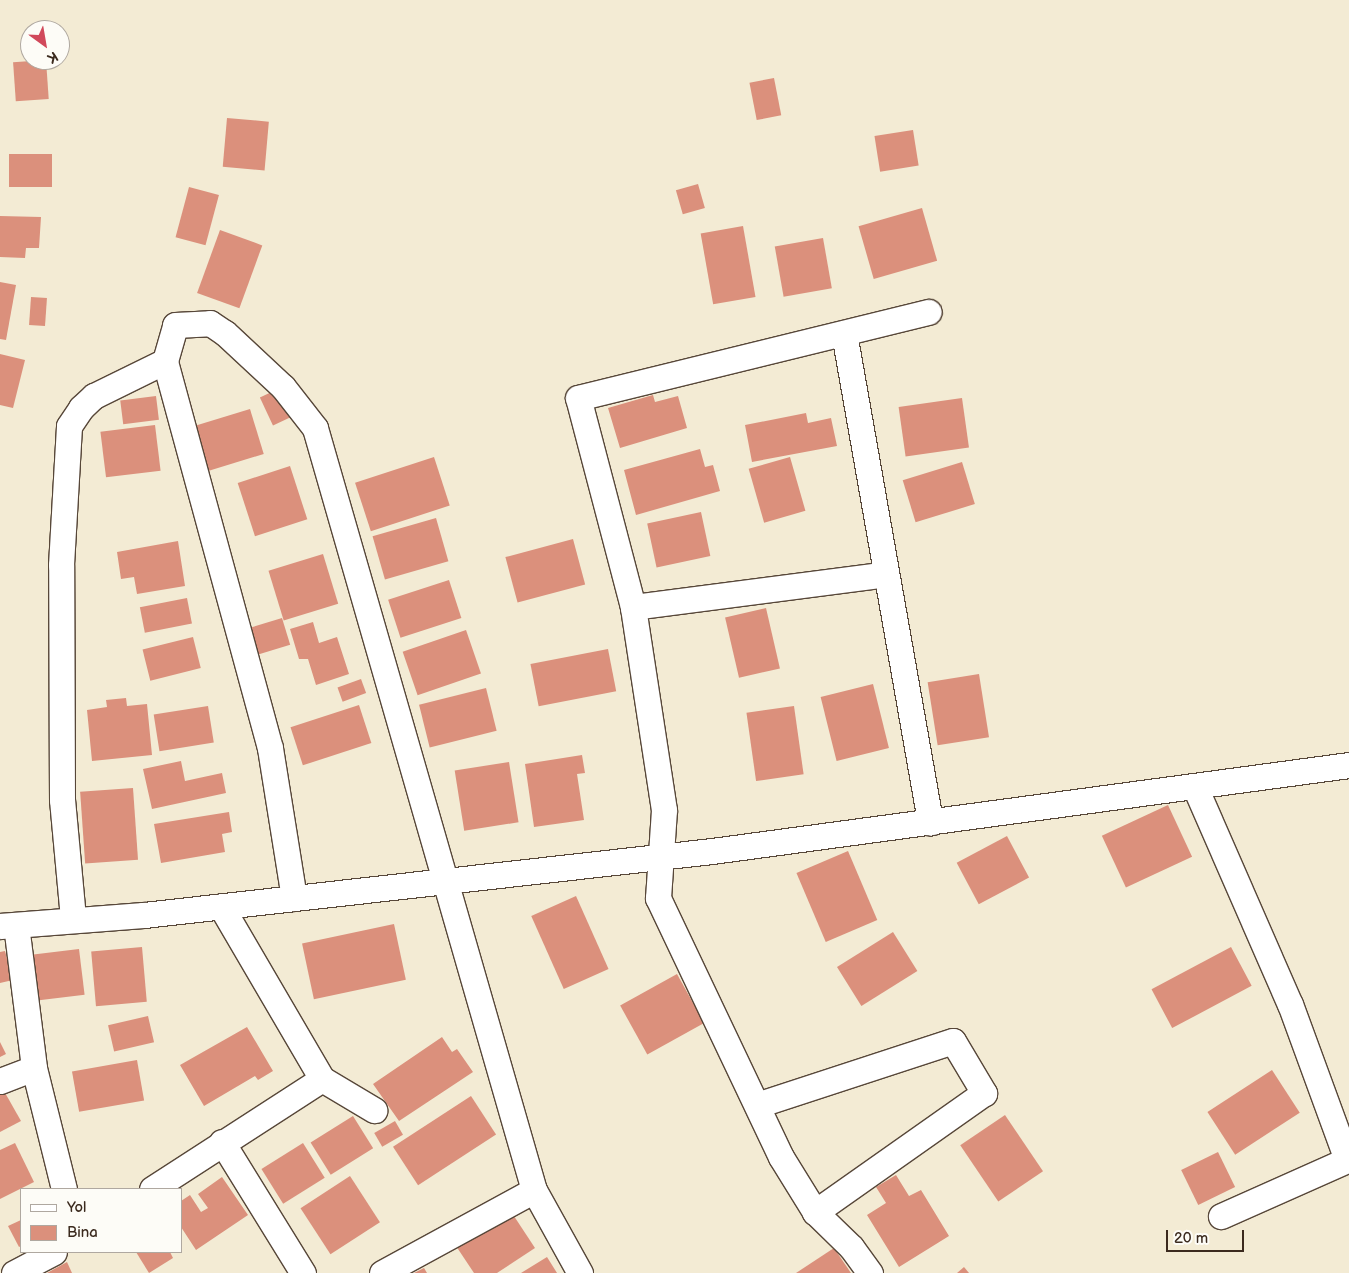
<!DOCTYPE html>
<html>
<head>
<meta charset="utf-8">
<style>
	body { margin:0 }
	#map { position:relative; width:1349px; height:1273px; overflow:hidden; background:#f3ebd4; font-family:"Balsamiq Sans",sans-serif }
	div>[style] { position:absolute }
	.building>* { inset:0; background:#db907c; transform-origin:0 0 }
	.roads { filter:drop-shadow(1px 0 #574739) drop-shadow(-1px 0 #574739) drop-shadow(0 1px #574739) drop-shadow(0 -1px #574739) }
	.minor>* { height:25px; margin:-12.5px; padding:0 12.5px; transform-origin:12.5px; border-radius:12.5px; background:#fff }
	span { translate:-50% -50%; white-space:nowrap; text-align:center; line-height:1.15; -webkit-text-stroke:4.5px #fdfcf7; paint-order:stroke }
	.legend { position:absolute; left:20px; top:1188px; width:162px; height:65px; box-sizing:border-box; background:#fdfcf7; border:1px solid #afa8a0; margin:0; padding:6px 9px; list-style:none; font-size:15px; color:#3b2a1e }
	.legend li { display:flex; align-items:center; gap:10px; height:25px }
	.legend b { width:25px; border:1px solid #afa8a0 }
	.north { position:absolute; left:20px; top:20px; width:50px; height:50px; box-sizing:border-box; background:#fdfcf7; border:1px solid #afa8a0; border-radius:50%; rotate:148deg; font-size:14px; font-weight:700; line-height:20px; text-align:center; color:#3b2a1e }
	.north::after { content:''; display:block; margin:auto; width:18px; height:22px; background:#d1495b; clip-path:polygon(50% 0,100% 100%,50% 72%,0 100%) }
	.scale { position:absolute; left:1166px; top:1230px; width:78px; height:22px; box-sizing:border-box; border:2px solid #3b2a1e; border-top:0; padding-left:6px; font-size:15px; line-height:18px; white-space:nowrap; color:#3b2a1e; -webkit-text-stroke:4px #fdfcf7; paint-order:stroke }
</style>
</head>
<body>
<div id="map">
	<div class="building">
		<i style="left:46px;top:60px;width:39px;height:33px;rotate:86deg"></i>
		<i style="left:774px;top:78px;width:38px;height:25px;rotate:79deg"></i>
		<i style="left:227px;top:118px;width:42px;height:49px;rotate:5deg"></i>
		<i style="left:913px;top:130px;width:36px;height:39px;rotate:81deg"></i>
		<i style="left:9px;top:154px;width:43px;height:33px"></i>
		<i style="left:698px;top:184px;width:25px;height:23px;rotate:74deg"></i>
		<i style="left:189px;top:187px;width:31px;height:52px;rotate:15deg"></i>
		<i style="left:922px;top:208px;width:55px;height:66px;rotate:74deg"></i>
		<i style="clip-path:polygon(0 216px,41px 217px,39px 248px,26px 248px,25px 258px,0 257px)"></i>
		<i style="left:743px;top:226px;width:72px;height:43px;rotate:80deg"></i>
		<i style="left:220px;top:230px;width:45px;height:67px;rotate:20deg"></i>
		<i style="left:823px;top:238px;width:51px;height:49px;rotate:80deg"></i>
		<i style="clip-path:polygon(0 282px,16px 285px,6px 340px,0 339px)"></i>
		<i style="left:31px;top:297px;width:16px;height:28px;rotate:4deg"></i>
		<i style="clip-path:polygon(0 354px,25px 360px,13px 408px,0 405px)"></i>
		<i style="left:278px;top:389px;width:31px;height:20px;rotate:65deg"></i>
		<i style="clip-path:polygon(653px 395px,655px 402px,678px 396px,687px 428px,620px 448px,608px 408px)"></i>
		<i style="left:156px;top:396px;width:24px;height:36px;rotate:83deg"></i>
		<i style="left:962px;top:398px;width:50px;height:64px;rotate:82deg"></i>
		<i style="left:250px;top:409px;width:47px;height:59px;rotate:73deg"></i>
		<i style="clip-path:polygon(806px 413px,808px 423px,831px 418px,837px 446px,752px 462px,745px 425px)"></i>
		<i style="left:155px;top:425px;width:46px;height:55px;rotate:83deg"></i>
		<i style="clip-path:polygon(700px 449px,705px 467px,713px 465px,720px 491px,636px 515px,624px 470px)"></i>
		<i style="left:434px;top:457px;width:51px;height:83px;rotate:72deg"></i>
		<i style="left:790px;top:457px;width:56px;height:43px;rotate:74deg"></i>
		<i style="left:962px;top:462px;width:44px;height:62px;rotate:73deg"></i>
		<i style="left:290px;top:466px;width:56px;height:55px;rotate:72deg"></i>
		<i style="left:701px;top:512px;width:45px;height:55px;rotate:78deg"></i>
		<i style="left:436px;top:518px;width:45px;height:66px;rotate:74deg"></i>
		<i style="left:573px;top:539px;width:47px;height:70px;rotate:75deg"></i>
		<i style="clip-path:polygon(178px 541px,185px 586px,137px 594px,134px 577px,121px 579px,117px 552px)"></i>
		<i style="left:323px;top:554px;width:52px;height:57px;rotate:73deg"></i>
		<i style="left:449px;top:580px;width:40px;height:64px;rotate:72deg"></i>
		<i style="left:187px;top:598px;width:26px;height:48px;rotate:79deg"></i>
		<i style="left:766px;top:608px;width:62px;height:42px;rotate:77deg"></i>
		<i style="left:282px;top:618px;width:28px;height:36px;rotate:73deg"></i>
		<i style="clip-path:polygon(313px 622px,319px 643px,337px 637px,349px 674px,316px 685px,308px 659px,299px 659px,290px 629px)"></i>
		<i style="left:466px;top:630px;width:46px;height:67px;rotate:71deg"></i>
		<i style="left:193px;top:637px;width:32px;height:52px;rotate:76deg"></i>
		<i style="left:608px;top:649px;width:43px;height:79px;rotate:79deg"></i>
		<i style="left:979px;top:674px;width:64px;height:52px;rotate:81deg"></i>
		<i style="left:361px;top:679px;width:15px;height:25px;rotate:70deg"></i>
		<i style="left:873px;top:684px;width:66px;height:54px;rotate:76deg"></i>
		<i style="left:486px;top:688px;width:44px;height:69px;rotate:76deg"></i>
		<i style="clip-path:polygon(126px 698px,127px 706px,147px 704px,152px 755px,92px 761px,87px 710px,107px 707px,106px 700px)"></i>
		<i style="left:359px;top:705px;width:40px;height:72px;rotate:72deg"></i>
		<i style="left:208px;top:706px;width:37px;height:55px;rotate:81deg"></i>
		<i style="left:794px;top:706px;width:69px;height:48px;rotate:82deg"></i>
		<i style="clip-path:polygon(582px 755px,585px 773px,577px 774px,584px 820px,534px 827px,525px 764px)"></i>
		<i style="clip-path:polygon(181px 761px,185px 781px,222px 773px,226px 793px,152px 809px,143px 769px)"></i>
		<i style="left:509px;top:762px;width:61px;height:55px;rotate:81deg"></i>
		<i style="left:133px;top:788px;width:72px;height:53px;rotate:86deg"></i>
		<i style="left:1168px;top:805px;width:57px;height:73px;rotate:65deg"></i>
		<i style="clip-path:polygon(229px 812px,232px 832px,222px 834px,225px 852px,161px 863px,154px 824px)"></i>
		<i style="left:1007px;top:836px;width:47px;height:57px;rotate:62deg"></i>
		<i style="left:848px;top:851px;width:75px;height:56px;rotate:67deg"></i>
		<i style="left:576px;top:896px;width:80px;height:49px;rotate:66deg"></i>
		<i style="left:394px;top:924px;width:57px;height:94px;rotate:78deg"></i>
		<i style="left:893px;top:932px;width:46px;height:66px;rotate:58deg"></i>
		<i style="left:142px;top:947px;width:55px;height:51px;rotate:85deg"></i>
		<i style="left:1231px;top:947px;width:44px;height:90px;rotate:62deg"></i>
		<i style="left:79px;top:949px;width:46px;height:48px;rotate:83deg"></i>
		<i style="clip-path:polygon(5px 951px,13px 980px,0 983px,0 952px)"></i>
		<i style="left:677px;top:974px;width:56px;height:65px;rotate:61deg"></i>
		<i style="left:148px;top:1016px;width:27px;height:41px;rotate:77deg"></i>
		<i style="clip-path:polygon(247px 1027px,273px 1071px,258px 1080px,255px 1076px,204px 1106px,180px 1065px)"></i>
		<i style="clip-path:polygon(442px 1037px,452px 1052px,457px 1049px,473px 1072px,399px 1121px,373px 1084px)"></i>
		<i style="clip-path:polygon(0 1042px,6px 1054px,0 1057px)"></i>
		<i style="left:137px;top:1060px;width:41px;height:66px;rotate:80deg"></i>
		<i style="left:1272px;top:1070px;width:51px;height:77px;rotate:57deg"></i>
		<i style="clip-path:polygon(4px 1091px,21px 1121px,0 1132px,0 1093px)"></i>
		<i style="left:471px;top:1096px;width:46px;height:93px;rotate:57deg"></i>
		<i style="left:1005px;top:1115px;width:68px;height:54px;rotate:56deg"></i>
		<i style="left:353px;top:1116px;width:38px;height:50px;rotate:58deg"></i>
		<i style="left:395px;top:1121px;width:16px;height:24px;rotate:60deg"></i>
		<i style="clip-path:polygon(15px 1143px,34px 1182px,0 1199px,0 1150px)"></i>
		<i style="left:303px;top:1143px;width:41px;height:49px;rotate:58deg"></i>
		<i style="left:1218px;top:1152px;width:39px;height:41px;rotate:64deg"></i>
		<i style="clip-path:polygon(896px 1175px,909px 1196px,921px 1190px,949px 1236px,899px 1267px,867px 1215px,886px 1203px,876px 1187px)"></i>
		<i style="left:350px;top:1176px;width:55px;height:59px;rotate:57deg"></i>
		<i style="clip-path:polygon(222px 1177px,248px 1215px,196px 1250px,181px 1227px,181px 1201px,190px 1195px,201px 1212px,208px 1208px,198px 1194px)"></i>
		<i style="clip-path:polygon(508px 1207px,535px 1248px,497px 1273px,474px 1273px,454px 1243px)"></i>
		<i style="clip-path:polygon(21px 1220px,21px 1246px,19px 1247px,8px 1226px)"></i>
		<i style="clip-path:polygon(834px 1248px,851px 1273px,796px 1273px)"></i>
		<i style="clip-path:polygon(136px 1252px,170px 1252px,173px 1258px,149px 1273px)"></i>
		<i style="clip-path:polygon(547px 1257px,557px 1273px,521px 1273px)"></i>
		<i style="clip-path:polygon(67px 1262px,72px 1273px,47px 1273px)"></i>
		<i style="clip-path:polygon(964px 1267px,969px 1273px,957px 1273px)"></i>
		<i style="clip-path:polygon(424px 1268px,427px 1273px,414px 1273px)"></i>
	</div>
	<div class="roads">
		<div class="minor">
			<i style="left:844px;top:333px;width:497px;rotate:80deg"></i>
			<i style="left:633px;top:607px;width:255px;rotate:-7.4deg"></i>
			<i style="left:1195px;top:787px;width:237px;rotate:66.4deg"></i>
			<i style="left:1290px;top:1004px;width:166px;rotate:69.9deg"></i>
			<i style="left:1347px;top:1160px;width:138px;rotate:156deg"></i>
			<i style="left:294px;top:898px;width:152px;rotate:-99.1deg"></i>
			<i style="left:270px;top:748px;width:401px;rotate:-105.2deg"></i>
			<i style="left:165px;top:361px;width:37px;rotate:-74deg"></i>
			<i style="left:175px;top:325px;width:35px;rotate:-3deg"></i>
			<i style="left:210px;top:323px;width:18px;rotate:34deg"></i>
			<i style="left:225px;top:333px;width:79px;rotate:43deg"></i>
			<i style="left:283px;top:387px;width:52px;rotate:52deg"></i>
			<i style="left:315px;top:428px;width:793px;rotate:73.97deg"></i>
			<i style="left:534px;top:1190px;width:95px;rotate:61deg"></i>
			<i style="left:73px;top:918px;width:119px;rotate:-95.3deg"></i>
			<i style="left:62px;top:800px;width:235px;rotate:-90.2deg"></i>
			<i style="left:61px;top:565px;width:139px;rotate:-86.7deg"></i>
			<i style="left:69px;top:426px;width:22px;rotate:-56deg"></i>
			<i style="left:81px;top:408px;width:18px;rotate:-43deg"></i>
			<i style="left:94px;top:396px;width:79px;rotate:-26.2deg"></i>
			<i style="left:16px;top:925px;width:144px;rotate:82.8deg"></i>
			<i style="left:34px;top:1068px;width:125px;rotate:76.1deg"></i>
			<i style="left:0;top:926px;width:144px;rotate:-4.4deg"></i>
			<i style="left:144px;top:915px;width:572px;rotate:-6.43deg"></i>
			<i style="left:712px;top:851px;width:643px;rotate:-7.69deg"></i>
			<i style="left:322px;top:1079px;width:61px;rotate:30.8deg"></i>
			<i style="left:0;top:1081px;width:36px;rotate:-21deg"></i>
			<i style="left:757px;top:1105px;width:206px;rotate:-18.1deg"></i>
			<i style="left:953px;top:1041px;width:61px;rotate:59.2deg"></i>
			<i style="left:984px;top:1093px;width:207px;rotate:144.8deg"></i>
			<i style="left:222px;top:1142px;width:154px;rotate:58.3deg"></i>
			<i style="left:152px;top:1189px;width:202px;rotate:-32.9deg"></i>
			<i style="left:322px;top:1079px;width:200px;rotate:-120.3deg"></i>
			<i style="left:14px;top:1273px;width:45px;rotate:-27.7deg"></i>
			<i style="left:382px;top:1273px;width:173px;rotate:-28.6deg"></i>
			<i style="left:870px;top:1273px;width:32px;rotate:-126deg"></i>
			<i style="left:851px;top:1247px;width:50px;rotate:-135.8deg"></i>
			<i style="left:815px;top:1212px;width:65px;rotate:-121.7deg"></i>
			<i style="left:781px;top:1157px;width:287px;rotate:-115.4deg"></i>
			<i style="left:658px;top:898px;width:88px;rotate:-86.1deg"></i>
			<i style="left:664px;top:810px;width:205px;rotate:-98.7deg"></i>
			<i style="left:633px;top:607px;width:216px;rotate:-104.7deg"></i>
			<i style="left:578px;top:398px;width:361px;rotate:-13.8deg"></i>
		</div>
	</div>
	<ul class="legend">
	<li><b style="height:6px;background:#fff"></b>Yol</li>
	<li><b style="height:14px;background:#db907c"></b>Bina</li>
	</ul>
	<div class="north">K</div>
	<div class="scale">20 m</div>
</div>
</body>
</html>
